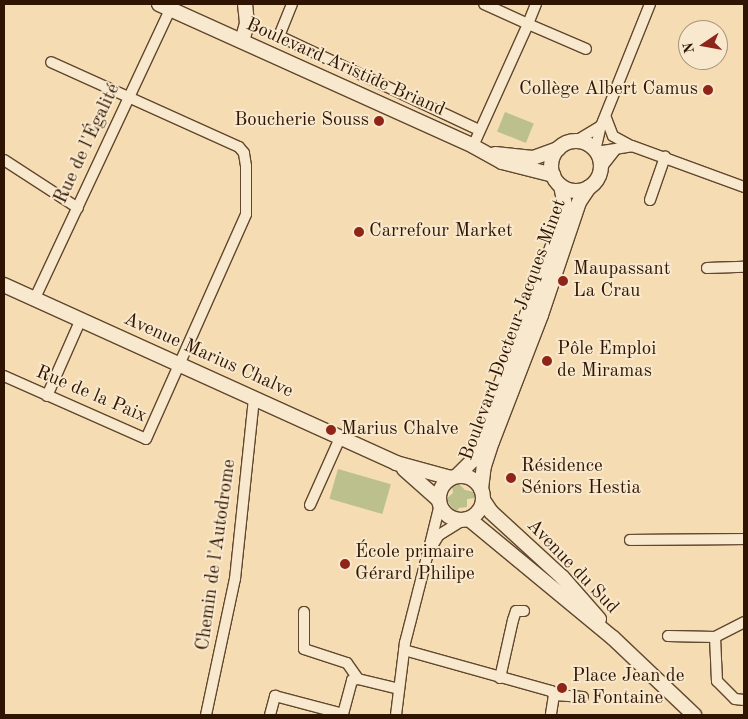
<!DOCTYPE html>
<html>
<head>
<meta charset="utf-8">
<style>
	body { margin:0 }
	#map { position:relative; width:748px; height:719px; overflow:hidden; background:#f5dcb2; font-family:"Old Standard TT",serif }
	div>[style] { position:absolute }
	.green>* { inset:0; background:#bcc08c; transform-origin:0 0 }
	.roads { filter:drop-shadow(1px 0 #60472d) drop-shadow(-1px 0 #60472d) drop-shadow(0 1px #60472d) drop-shadow(0 -1px #60472d) }
	.street>* { height:10px; margin:-5px; padding:0 5px; transform-origin:5px; border-radius:5px; background:#f8e8cd }
	.secondary>* { height:14px; margin:-7px; padding:0 7px; transform-origin:7px; border-radius:7px; background:#f8e8cd }
	.secondary>.ring { margin:-7px; padding:0; box-sizing:content-box; background:none; border:14px solid #f8e8cd; border-radius:50% }
	.dots>* { width:14px; height:14px; translate:-50% -50%; box-sizing:border-box; border:2px solid #f8e8cd; border-radius:50% }
	span { translate:-50% -50%; white-space:nowrap; text-align:center; line-height:1.15; -webkit-text-stroke:4px #f8e8cd; paint-order:stroke }
	.street-label { font-size:19px; color:#2f1501 }
	.poi-label { font-size:19px; color:#2f1501 }
	.right { translate:-100% -50%; text-align:right }
	.left { translate:0 -50%; text-align:left }
	.frame { position:absolute; inset:0; border:5px solid #2f1501; pointer-events:none }
	.north { position:absolute; left:678px; top:20px; width:50px; height:50px; box-sizing:border-box; background:#f8e8cd; border:1px solid #a8947b; border-radius:50%; rotate:258deg; font-size:14px; font-weight:700; line-height:20px; text-align:center; color:#2f1501 }
	.north::after { content:''; display:block; margin:auto; width:18px; height:22px; background:#8f2418; clip-path:polygon(50% 0,100% 100%,50% 72%,0 100%) }
</style>
</head>
<body>
<div id="map">
	<div class="green">
		<i style="left:505px;top:112px;width:31px;height:21px;rotate:22deg"></i>
		<i style="left:338px;top:469px;width:55px;height:31px;rotate:16deg"></i>
		<i style="clip-path:polygon(458px 483px,465px 490px,474px 492px,476px 498px,467px 499px,467px 507px,459px 508px,456px 513px,446px 499px,453px 493px,452px 486px)"></i>
	</div>
	<div class="roads">
		<div class="street">
			<i style="left:292px;top:4px;width:35px;rotate:112deg"></i>
			<i style="left:279px;top:36px;width:221px;rotate:25.2deg"></i>
			<i style="left:536px;top:4px;width:22px;rotate:112deg"></i>
			<i style="left:528px;top:24px;width:63px;rotate:23.3deg"></i>
			<i style="left:606px;top:118px;width:19px;rotate:69deg"></i>
			<i style="left:613px;top:136px;width:21px;rotate:29deg"></i>
			<i style="left:576px;top:141px;width:29px;rotate:-31deg"></i>
			<i style="left:473px;top:146px;width:134px;rotate:-65.7deg"></i>
			<i style="left:528px;top:24px;width:48px;rotate:-155.6deg"></i>
			<i style="left:595px;top:151px;width:26px;rotate:-77deg"></i>
			<i style="left:601px;top:126px;width:131px;rotate:-68.1deg"></i>
			<i style="left:596px;top:152px;width:36px;rotate:-9deg"></i>
			<i style="left:632px;top:146px;width:119px;rotate:20.1deg"></i>
			<i style="left:4px;top:160px;width:88px;rotate:33deg"></i>
			<i style="left:601px;top:168px;width:23px;rotate:-52deg"></i>
			<i style="left:650px;top:200px;width:46px;rotate:-70.8deg"></i>
			<i style="left:707px;top:268px;width:37px;rotate:-2deg"></i>
			<i style="left:35px;top:298px;width:325px;rotate:-64.9deg"></i>
			<i style="left:4px;top:376px;width:155px;rotate:23.9deg"></i>
			<i style="left:146px;top:439px;width:246px;rotate:-66deg"></i>
			<i style="left:246px;top:214px;width:48px;rotate:-90deg"></i>
			<i style="left:246px;top:166px;width:13px;rotate:-99deg"></i>
			<i style="left:244px;top:153px;width:8px;rotate:-130deg"></i>
			<i style="left:239px;top:147px;width:206px;rotate:-155.7deg"></i>
			<i style="left:47px;top:396px;width:84px;rotate:-66.2deg"></i>
			<i style="left:440px;top:504px;width:50px;rotate:103.8deg"></i>
			<i style="left:428px;top:553px;width:21px;rotate:-59deg"></i>
			<i style="left:439px;top:535px;width:28px;rotate:-32deg"></i>
			<i style="left:310px;top:505px;width:73px;rotate:-65.9deg"></i>
			<i style="left:630px;top:540px;width:114px;rotate:-0.5deg"></i>
			<i style="left:304px;top:612px;width:37px;rotate:90deg"></i>
			<i style="left:304px;top:649px;width:45px;rotate:18deg"></i>
			<i style="left:347px;top:663px;width:19px;rotate:55deg"></i>
			<i style="left:668px;top:636px;width:47px;rotate:1.2deg"></i>
			<i style="left:715px;top:637px;width:33px;rotate:-27deg"></i>
			<i style="left:715px;top:637px;width:44px;rotate:87.4deg"></i>
			<i style="left:717px;top:681px;width:25px;rotate:45deg"></i>
			<i style="left:735px;top:699px;width:9px;rotate:6deg"></i>
			<i style="left:404px;top:650px;width:153px;rotate:15.6deg"></i>
			<i style="left:551px;top:691px;width:5px;rotate:53deg"></i>
			<i style="left:554px;top:695px;width:20px;rotate:99deg"></i>
			<i style="left:500px;top:678px;width:59px;rotate:-77.4deg"></i>
			<i style="left:513px;top:620px;width:9px;rotate:-72deg"></i>
			<i style="left:516px;top:611px;width:8px"></i>
			<i style="left:554px;top:695px;width:29px;rotate:4deg"></i>
			<i style="left:206px;top:715px;width:139px;rotate:-78deg"></i>
			<i style="left:235px;top:579px;width:182px;rotate:-84deg"></i>
			<i style="left:270px;top:715px;width:20px;rotate:-75deg"></i>
			<i style="left:275px;top:696px;width:70px;rotate:14.8deg"></i>
			<i style="left:343px;top:714px;width:35px;rotate:-75deg"></i>
			<i style="left:352px;top:680px;width:6px;rotate:-9deg"></i>
			<i style="left:358px;top:679px;width:42px;rotate:13.7deg"></i>
			<i style="left:396px;top:715px;width:73px;rotate:-82.9deg"></i>
			<i style="left:405px;top:643px;width:93px;rotate:-75.7deg"></i>
		</div>
		<div class="secondary">
			<i style="left:159px;top:4px;width:345px;rotate:24.3deg"></i>
			<i style="left:473px;top:146px;width:33px;rotate:29deg"></i>
			<i style="left:502px;top:162px;width:53px;rotate:14.3deg"></i>
			<i style="left:242px;top:41px;width:19px;rotate:-74deg"></i>
			<i style="left:247px;top:23px;width:19px;rotate:-96deg"></i>
			<i class="ring" style="left:551px;top:141px;width:36px;height:36px"></i>
			<i style="left:495px;top:154px;width:38px;rotate:6deg"></i>
			<i style="left:533px;top:158px;width:27px;rotate:-20deg"></i>
			<i style="left:4px;top:285px;width:431px;rotate:24.4deg"></i>
			<i style="left:396px;top:463px;width:57px;rotate:15.3deg"></i>
			<i style="left:404px;top:469px;width:47px;rotate:41.5deg"></i>
			<i class="ring" style="left:439px;top:476px;width:30px;height:30px"></i>
			<i style="left:457px;top:476px;width:21px;rotate:-45deg"></i>
			<i style="left:472px;top:461px;width:248px;rotate:-69.4deg"></i>
			<i style="left:559px;top:229px;width:25px;rotate:-76deg"></i>
			<i style="left:565px;top:205px;width:19px;rotate:-102deg"></i>
			<i style="left:481px;top:489px;width:23px;rotate:-83deg"></i>
			<i style="left:484px;top:466px;width:25px;rotate:-72deg"></i>
			<i style="left:492px;top:442px;width:136px;rotate:-68.9deg"></i>
			<i style="left:541px;top:315px;width:119px;rotate:-71.4deg"></i>
			<i style="left:579px;top:202px;width:18px;rotate:-56deg"></i>
			<i style="left:483px;top:500px;width:14px;rotate:56deg"></i>
			<i style="left:491px;top:512px;width:96px;rotate:42.5deg"></i>
			<i style="left:562px;top:577px;width:56px;rotate:48.6deg"></i>
			<i style="left:469px;top:519px;width:187px;rotate:39.6deg"></i>
			<i style="left:613px;top:638px;width:112px;rotate:43.5deg"></i>
		</div>
	</div>
	<div class="dots">
		<i style="left:708px;top:90px;background:#8f2418"></i>
		<i style="left:379px;top:121px;background:#8f2418"></i>
		<i style="left:359px;top:232px;background:#8f2418"></i>
		<i style="left:563px;top:281px;background:#8f2418"></i>
		<i style="left:547px;top:361px;background:#8f2418"></i>
		<i style="left:331px;top:430px;background:#8f2418"></i>
		<i style="left:511px;top:478px;background:#8f2418"></i>
		<i style="left:345px;top:564px;background:#8f2418"></i>
		<i style="left:562px;top:688px;background:#8f2418"></i>
	</div>
	<div class="street-label">
		<span style="left:345px;top:68px;rotate:24deg">Boulevard Aristide Briand</span>
		<span style="left:88px;top:144px;rotate:-65deg">Rue de l'Égalité</span>
		<span style="left:514px;top:330px;rotate:-70deg">Boulevard Docteur Jacques Minet</span>
		<span style="left:208px;top:356px;rotate:24deg">Avenue Marius Chalve</span>
		<span style="left:91px;top:395px;rotate:23deg">Rue de la Paix</span>
		<span style="left:217px;top:555px;rotate:-82deg">Chemin de l'Autodrome</span>
		<span style="left:572px;top:567px;rotate:46deg">Avenue du Sud</span>
	</div>
	<div class="poi-label">
		<span class="right" style="left:698px;top:90px">Collège Albert Camus</span>
		<span class="right" style="left:369px;top:121px">Boucherie Souss</span>
		<span class="left" style="left:369px;top:232px">Carrefour Market</span>
		<span class="left" style="left:573px;top:281px">Maupassant<br>La Crau</span>
		<span class="left" style="left:557px;top:361px">Pôle Emploi<br>de Miramas</span>
		<span class="left" style="left:341px;top:430px">Marius Chalve</span>
		<span class="left" style="left:521px;top:478px">Résidence<br>Séniors Hestia</span>
		<span class="left" style="left:355px;top:564px">École primaire<br>Gérard Philipe</span>
		<span class="left" style="left:572px;top:688px">Place Jean de<br>la Fontaine</span>
	</div>
	<div class="frame"></div>
	<div class="north">N</div>
</div>
</body>
</html>
